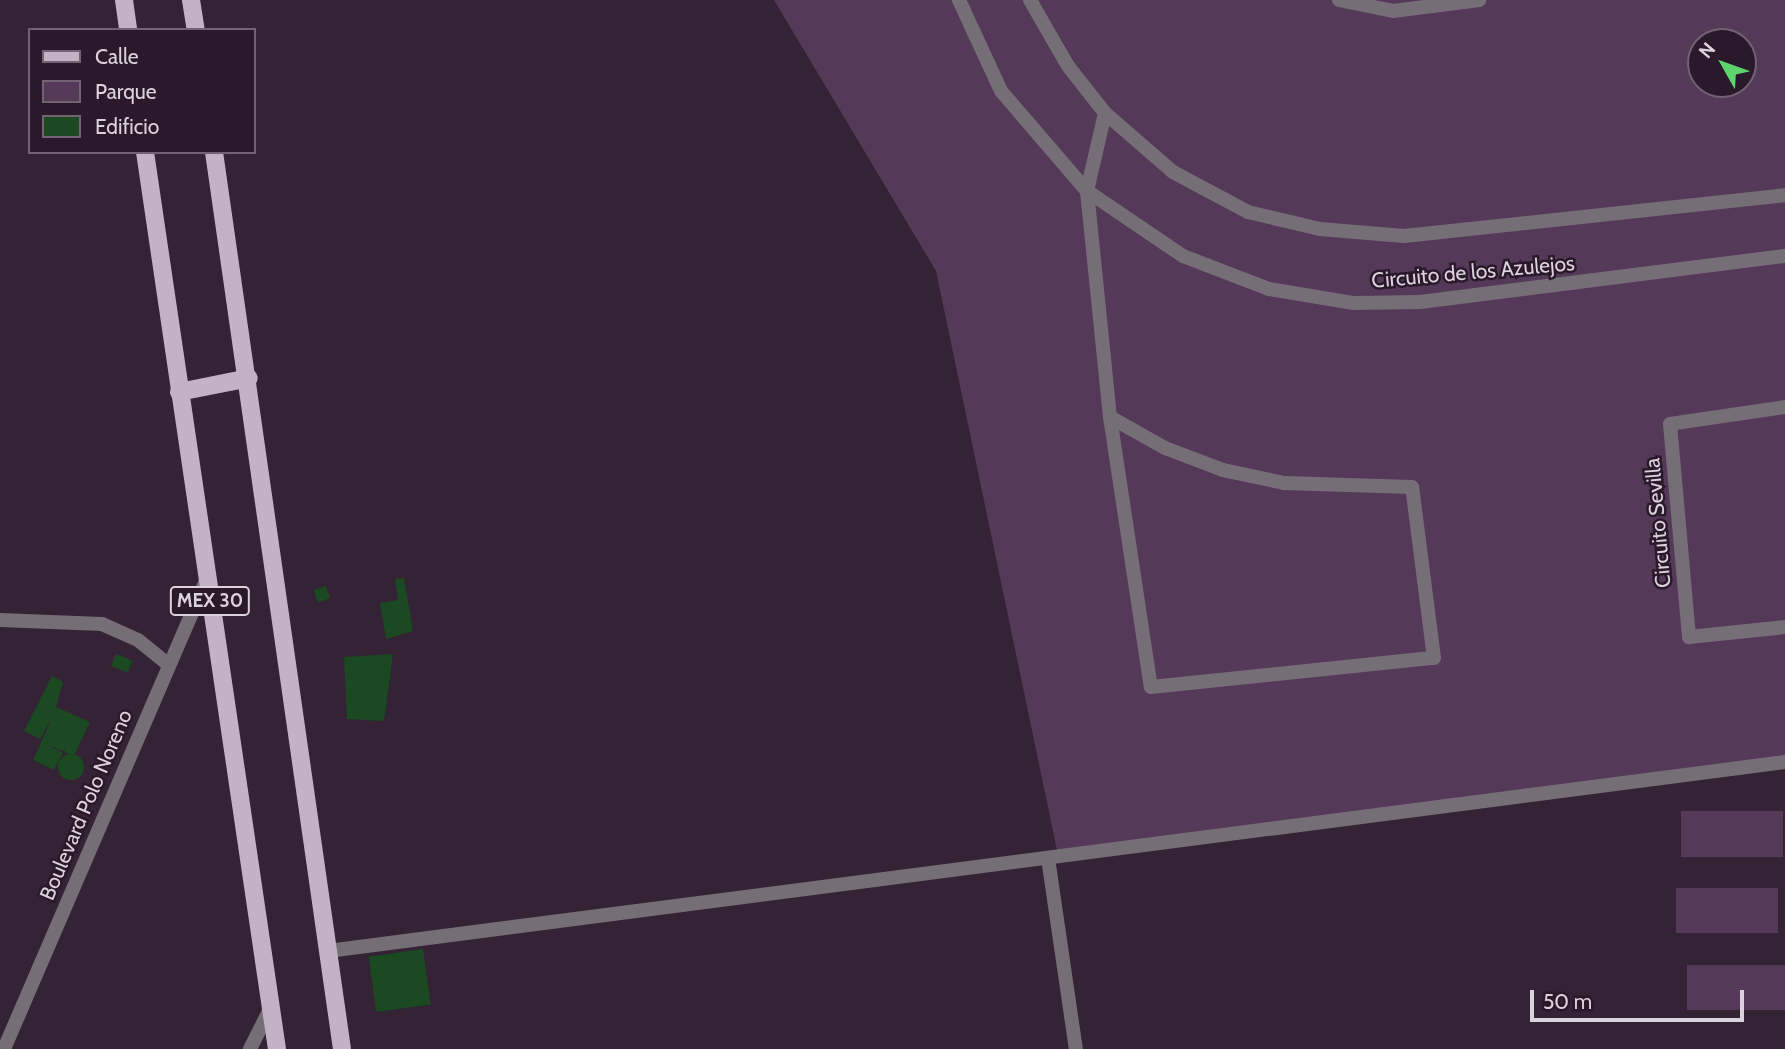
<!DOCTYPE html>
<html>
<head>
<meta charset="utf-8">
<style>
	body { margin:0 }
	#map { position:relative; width:1785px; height:1049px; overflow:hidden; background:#332334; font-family:Cabin,sans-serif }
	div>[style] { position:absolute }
	.green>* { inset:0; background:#553958; transform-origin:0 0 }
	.building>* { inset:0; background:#1b4921; transform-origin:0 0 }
	.round { border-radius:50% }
	.service>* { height:14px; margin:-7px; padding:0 7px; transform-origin:7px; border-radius:7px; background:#766e77 }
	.minor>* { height:14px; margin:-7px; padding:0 7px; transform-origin:7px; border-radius:7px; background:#766e77 }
	.primary>* { height:18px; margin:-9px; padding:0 9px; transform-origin:9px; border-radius:9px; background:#c3b2c4 }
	span { translate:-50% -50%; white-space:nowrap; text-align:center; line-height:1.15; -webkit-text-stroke:5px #29192a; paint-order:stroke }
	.shield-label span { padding:2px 5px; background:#29192a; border:2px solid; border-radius:5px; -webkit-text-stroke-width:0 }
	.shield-label { font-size:19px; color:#dcd2dd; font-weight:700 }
	.street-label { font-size:21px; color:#dcd2dd }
	.legend { position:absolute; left:28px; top:28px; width:228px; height:126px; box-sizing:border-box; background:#29192a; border:2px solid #716372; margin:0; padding:9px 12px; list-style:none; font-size:21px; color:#dcd2dd }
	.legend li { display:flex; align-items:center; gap:14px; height:35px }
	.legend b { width:35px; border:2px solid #716372 }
	.north { position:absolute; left:1687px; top:28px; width:70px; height:70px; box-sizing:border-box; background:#29192a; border:2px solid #716372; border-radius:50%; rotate:310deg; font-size:19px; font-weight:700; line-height:28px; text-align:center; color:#dcd2dd }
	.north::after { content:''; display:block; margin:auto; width:24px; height:32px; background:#5ed56c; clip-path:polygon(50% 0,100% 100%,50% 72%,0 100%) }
	.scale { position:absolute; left:1530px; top:990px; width:214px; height:32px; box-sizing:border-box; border:4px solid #dcd2dd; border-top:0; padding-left:9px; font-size:21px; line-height:24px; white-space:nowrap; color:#dcd2dd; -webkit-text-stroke:5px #29192a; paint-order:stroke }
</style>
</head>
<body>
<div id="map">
	<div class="green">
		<i style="clip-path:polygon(evenodd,774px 0,1785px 0,1785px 762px,1058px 855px,936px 271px,774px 0,1701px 42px,1743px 42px,1743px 84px,1701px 84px,1701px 42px)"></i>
		<i style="left:1783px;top:811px;width:46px;height:102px;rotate:90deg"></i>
		<i style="left:1778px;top:888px;width:45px;height:102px;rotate:90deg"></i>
		<i style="left:1785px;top:965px;width:45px;height:98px;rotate:90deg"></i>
	</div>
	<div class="building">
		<i style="clip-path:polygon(404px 578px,413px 631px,386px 639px,380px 603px,398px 600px,395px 579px)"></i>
		<i style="left:326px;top:586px;width:13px;height:13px;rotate:72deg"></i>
		<i style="left:116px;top:654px;width:18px;height:13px;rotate:22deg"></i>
		<i style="clip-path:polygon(393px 654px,384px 721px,347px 719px,344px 657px)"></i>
		<i style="clip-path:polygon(52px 676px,63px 682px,56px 707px,90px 722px,74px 756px,64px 752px,66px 747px,63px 751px,46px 744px,63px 753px,54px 770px,33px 760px,53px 716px,40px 739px,24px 731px)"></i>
		<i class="round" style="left:58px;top:754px;width:26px;height:26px"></i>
		<i style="left:423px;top:949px;width:56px;height:55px;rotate:82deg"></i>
	</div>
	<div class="service">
		<i style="left:0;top:620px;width:102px;rotate:2.2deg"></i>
		<i style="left:102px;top:624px;width:39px;rotate:24deg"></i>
		<i style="left:138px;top:640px;width:40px;rotate:39deg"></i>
	</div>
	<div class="minor">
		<i style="left:959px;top:0;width:100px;rotate:65.2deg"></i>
		<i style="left:1001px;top:91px;width:132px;rotate:49.3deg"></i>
		<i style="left:1087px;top:191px;width:116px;rotate:34.1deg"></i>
		<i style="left:1183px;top:256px;width:92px;rotate:21deg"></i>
		<i style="left:1269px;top:289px;width:86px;rotate:9.4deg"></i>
		<i style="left:1354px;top:303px;width:66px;rotate:-0.9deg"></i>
		<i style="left:1420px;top:302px;width:368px;rotate:-7.2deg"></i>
		<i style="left:1030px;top:0;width:76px;rotate:60.1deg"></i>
		<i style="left:1068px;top:66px;width:60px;rotate:51.8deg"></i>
		<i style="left:1105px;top:113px;width:90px;rotate:40.9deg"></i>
		<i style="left:1173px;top:172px;width:85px;rotate:28.1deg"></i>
		<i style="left:1248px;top:212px;width:74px;rotate:13.3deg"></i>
		<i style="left:1320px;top:229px;width:84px;rotate:4.8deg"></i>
		<i style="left:1404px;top:236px;width:383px;rotate:-6.1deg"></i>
		<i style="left:1339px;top:0;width:55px;rotate:11.5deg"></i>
		<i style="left:1393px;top:11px;width:87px;rotate:-7.3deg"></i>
		<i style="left:1105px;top:113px;width:80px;rotate:103deg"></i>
		<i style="left:1087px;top:191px;width:227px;rotate:84.2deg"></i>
		<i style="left:1110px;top:417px;width:273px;rotate:81.4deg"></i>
		<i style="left:1151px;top:687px;width:284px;rotate:-5.9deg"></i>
		<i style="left:1434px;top:658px;width:172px;rotate:-97.3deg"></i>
		<i style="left:1412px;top:487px;width:128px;rotate:-178.2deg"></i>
		<i style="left:1284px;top:483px;width:62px;rotate:-168deg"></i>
		<i style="left:1223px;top:470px;width:62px;rotate:-159.2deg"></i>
		<i style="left:1165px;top:448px;width:63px;rotate:-150.6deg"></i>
		<i style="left:1785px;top:407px;width:116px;rotate:171.6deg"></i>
		<i style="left:1670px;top:424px;width:214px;rotate:84.9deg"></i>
		<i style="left:1689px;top:637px;width:97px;rotate:-5.9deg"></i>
		<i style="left:1048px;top:858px;width:193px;rotate:81.7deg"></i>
		<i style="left:328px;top:951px;width:1469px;rotate:-7.39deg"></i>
		<i style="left:4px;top:1049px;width:513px;rotate:-66.68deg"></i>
		<i style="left:250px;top:1049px;width:47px;rotate:-63.4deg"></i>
	</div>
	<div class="primary">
		<i style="left:124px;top:0;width:30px;rotate:82deg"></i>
		<i style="left:191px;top:0;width:30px;rotate:81deg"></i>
		<i style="left:145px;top:152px;width:907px;rotate:81.63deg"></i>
		<i style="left:214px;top:152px;width:906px;rotate:81.88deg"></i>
		<i style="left:179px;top:392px;width:71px;rotate:-11.3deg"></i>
	</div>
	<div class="shield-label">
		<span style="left:210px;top:601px">MEX 30</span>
	</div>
	<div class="street-label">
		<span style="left:1473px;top:272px;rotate:-5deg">Circuito de los Azulejos</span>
		<span style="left:1658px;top:523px;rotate:-95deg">Circuito Sevilla</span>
		<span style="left:86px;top:805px;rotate:-67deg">Boulevard Polo Noreno</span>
	</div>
	<ul class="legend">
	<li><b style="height:9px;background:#c3b2c4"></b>Calle</li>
	<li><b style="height:19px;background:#553958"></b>Parque</li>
	<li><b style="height:19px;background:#1b4921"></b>Edificio</li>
	</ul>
	<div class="north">N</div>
	<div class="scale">50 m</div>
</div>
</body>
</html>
